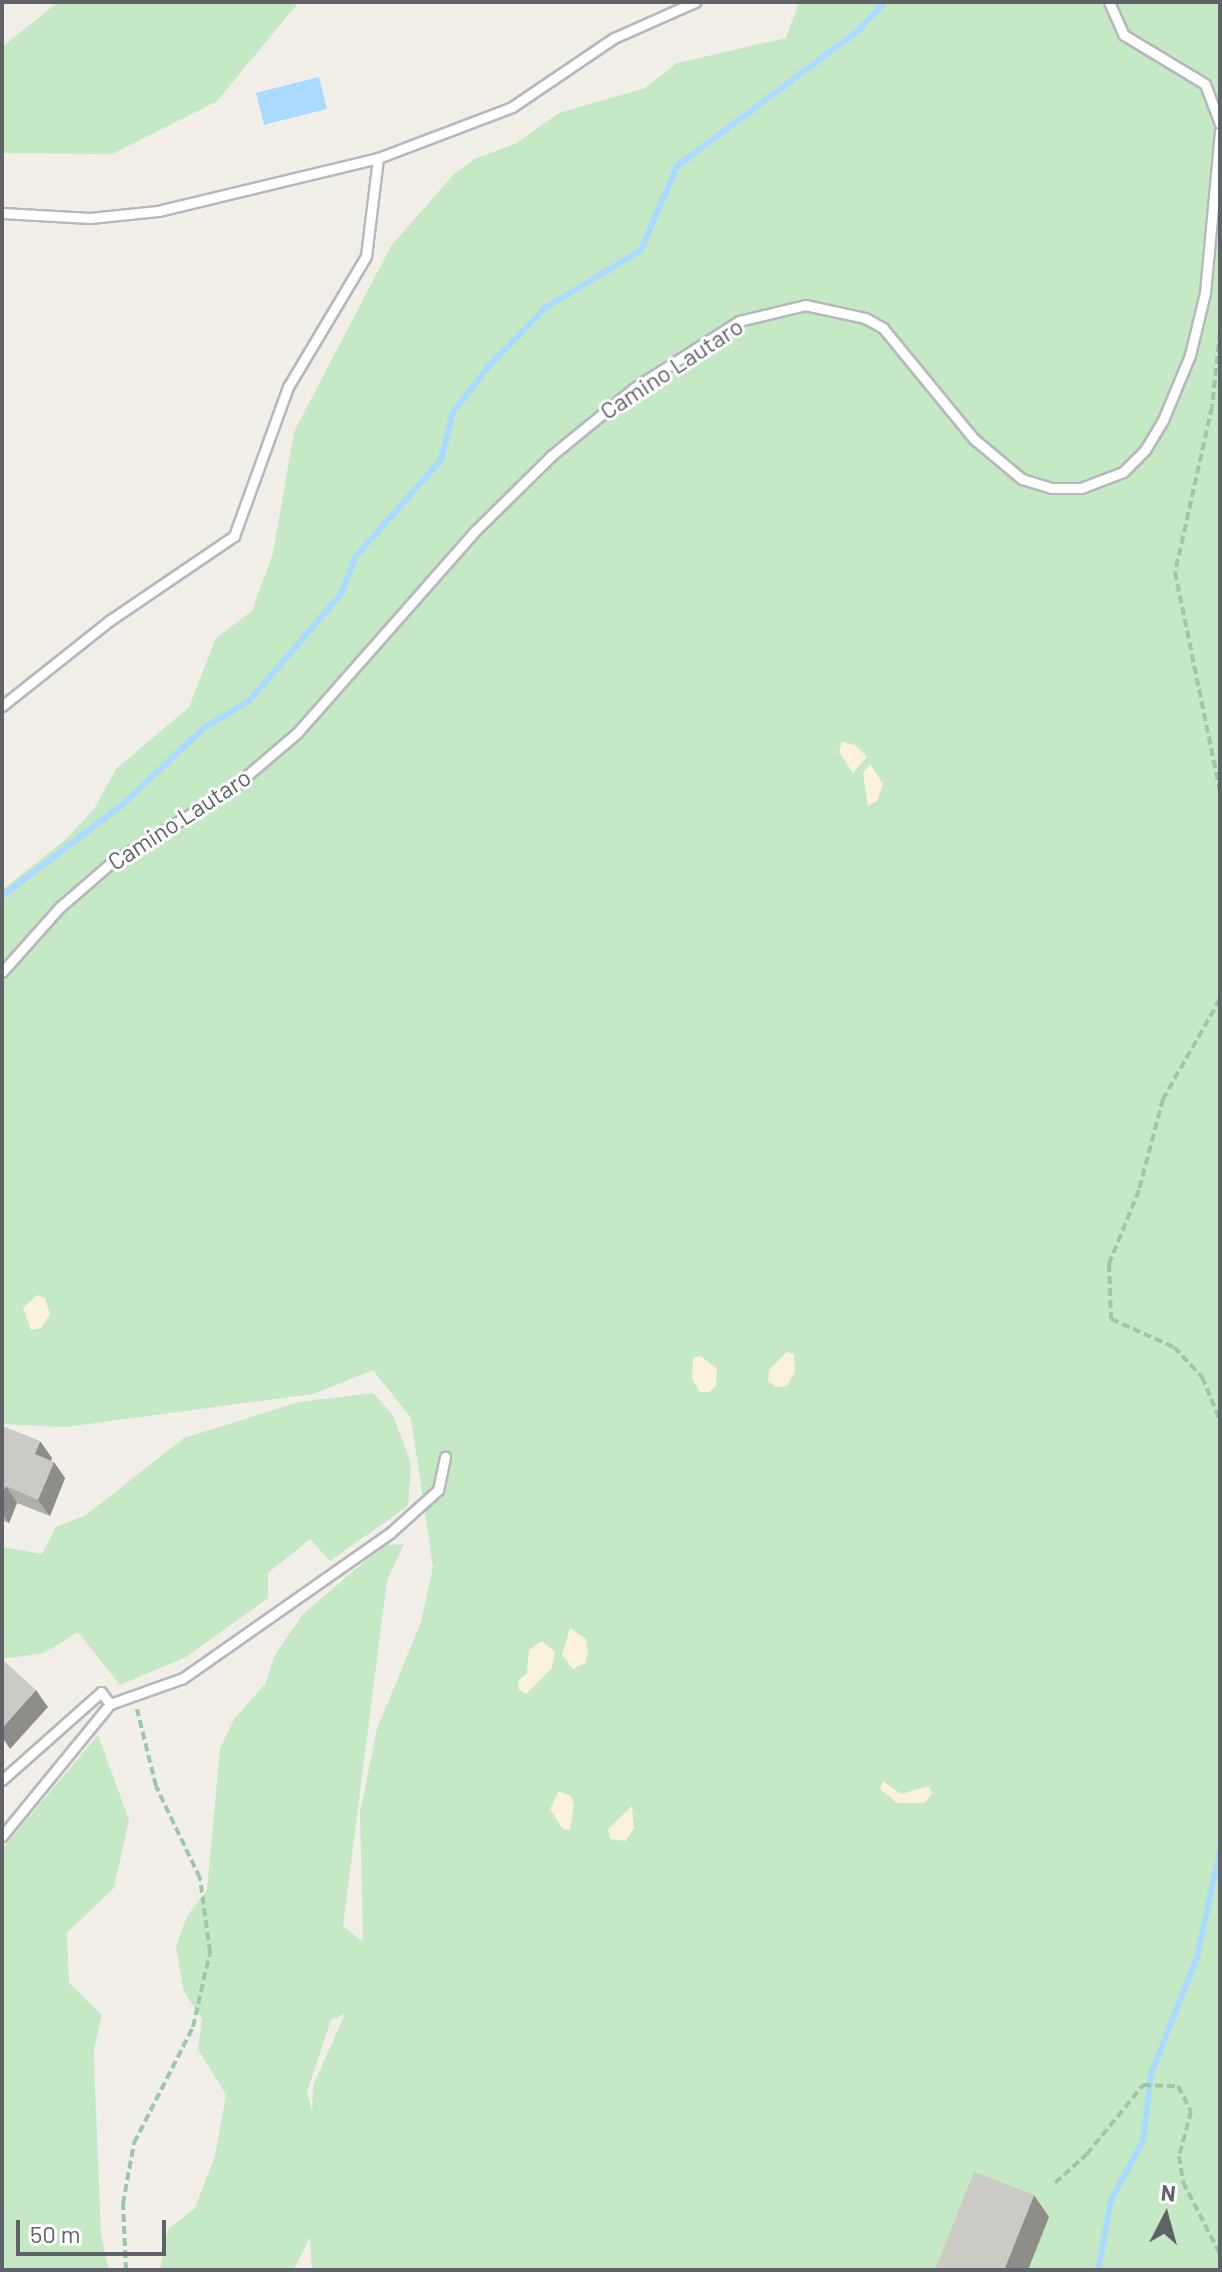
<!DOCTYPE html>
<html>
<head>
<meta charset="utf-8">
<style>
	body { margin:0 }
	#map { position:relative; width:1222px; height:2272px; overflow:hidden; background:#f1efe8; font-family:Barlow,sans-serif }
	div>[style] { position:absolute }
	.green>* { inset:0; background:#c5e8c5 }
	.sand>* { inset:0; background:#fbf3d9 }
	.water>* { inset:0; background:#aadaff; transform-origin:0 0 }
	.stream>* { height:6px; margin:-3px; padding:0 3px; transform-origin:3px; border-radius:3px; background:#aadaff }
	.path>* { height:4px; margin-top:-2px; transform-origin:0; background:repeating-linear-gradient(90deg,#9cc7a9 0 8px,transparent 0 12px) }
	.roads { filter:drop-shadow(2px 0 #b5b8bc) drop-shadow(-2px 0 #b5b8bc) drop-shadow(0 2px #b5b8bc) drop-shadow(0 -2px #b5b8bc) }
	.service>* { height:9px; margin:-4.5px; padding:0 4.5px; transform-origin:4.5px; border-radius:4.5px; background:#fff }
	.wall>* { inset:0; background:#afaea9 }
	.shaded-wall>* { inset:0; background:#8f8d8a }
	.building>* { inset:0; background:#cccac5 }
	span { translate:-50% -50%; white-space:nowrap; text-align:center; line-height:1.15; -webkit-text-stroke:6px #fff; paint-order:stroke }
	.street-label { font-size:24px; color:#5f6368 }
	.frame { position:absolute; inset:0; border:4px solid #5f6368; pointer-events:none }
	.north { position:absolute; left:1126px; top:2176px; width:80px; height:80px; -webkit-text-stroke:6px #fff; paint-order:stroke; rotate:6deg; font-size:22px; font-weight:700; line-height:32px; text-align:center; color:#5f6368 }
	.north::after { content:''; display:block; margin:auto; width:28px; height:36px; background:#5f6368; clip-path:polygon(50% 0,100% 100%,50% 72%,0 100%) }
	.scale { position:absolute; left:16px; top:2220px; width:150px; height:36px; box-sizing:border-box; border:4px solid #5f6368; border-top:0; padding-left:10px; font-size:24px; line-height:28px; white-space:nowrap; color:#5f6368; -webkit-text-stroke:6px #fff; paint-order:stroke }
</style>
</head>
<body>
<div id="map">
	<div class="green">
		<i style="clip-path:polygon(58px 2px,299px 2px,217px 101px,112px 154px,2px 153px,2px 47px)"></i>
		<i style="clip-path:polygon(evenodd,799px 2px,1220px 2px,1220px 2270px,312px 2270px,310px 2238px,293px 2270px,160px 2270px,168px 2229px,195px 2208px,215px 2156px,226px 2095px,198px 2049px,202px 2019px,184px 1992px,176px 1947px,187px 1916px,207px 1890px,220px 1749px,234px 1719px,265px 1684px,275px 1655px,303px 1614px,384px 1545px,404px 1544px,387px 1580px,343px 1926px,363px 1942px,360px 1812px,377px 1729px,421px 1622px,433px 1567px,411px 1418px,373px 1370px,313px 1394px,65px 1427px,2px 1424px,2px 890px,65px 840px,94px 809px,116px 769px,189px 707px,216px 638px,252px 611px,273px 553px,294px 432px,391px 246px,453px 175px,474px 159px,515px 144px,559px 113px,645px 88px,677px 63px,786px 38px,799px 2px,345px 2014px,313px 2086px,312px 2111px,307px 2092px,331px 2020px,345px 2014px)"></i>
		<i style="clip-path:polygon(373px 1393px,393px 1415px,411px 1464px,408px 1506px,330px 1561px,310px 1539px,268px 1573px,268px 1598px,186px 1657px,120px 1685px,78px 1632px,44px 1653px,2px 1659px,2px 1547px,42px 1554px,56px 1527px,86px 1515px,184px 1438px,299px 1402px)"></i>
		<i style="clip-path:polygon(98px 1735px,129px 1820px,114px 1888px,67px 1933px,69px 1983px,102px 2015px,94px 2049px,95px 2087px,101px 2234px,109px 2270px,2px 2270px,2px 1849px)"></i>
	</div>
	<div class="sand">
		<i style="clip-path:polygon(842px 742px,855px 745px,867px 757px,853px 773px,839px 752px)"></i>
		<i style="clip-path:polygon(870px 764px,883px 784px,877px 801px,868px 806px,863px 773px)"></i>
		<i style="clip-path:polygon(37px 1295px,45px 1298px,50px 1314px,41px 1328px,31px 1330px,23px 1308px)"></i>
		<i style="clip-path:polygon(787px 1352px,794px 1354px,795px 1372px,787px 1386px,776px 1387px,768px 1381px,769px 1370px)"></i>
		<i style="clip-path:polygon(700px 1356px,717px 1368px,716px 1386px,709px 1392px,700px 1392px,692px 1379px,693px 1358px)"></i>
		<i style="clip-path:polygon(570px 1628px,586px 1639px,588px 1653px,585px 1663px,573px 1669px,562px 1655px)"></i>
		<i style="clip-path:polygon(542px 1641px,555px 1652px,552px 1668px,526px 1694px,519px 1690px,518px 1681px,527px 1673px,529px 1650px)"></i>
		<i style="clip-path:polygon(883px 1781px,901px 1794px,929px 1786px,932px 1794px,924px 1803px,897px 1803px,880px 1789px)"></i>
		<i style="clip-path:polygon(559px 1791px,571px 1796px,574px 1804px,570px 1830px,563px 1829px,550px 1809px)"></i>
		<i style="clip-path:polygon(632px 1806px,634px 1828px,626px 1841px,610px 1839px,608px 1829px)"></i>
	</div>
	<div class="water">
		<i style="left:319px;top:77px;width:33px;height:65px;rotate:76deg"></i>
	</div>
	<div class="stream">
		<i style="left:2px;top:896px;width:152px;rotate:-37.2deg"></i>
		<i style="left:123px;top:804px;width:111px;rotate:-43.2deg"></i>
		<i style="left:204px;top:728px;width:54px;rotate:-31.3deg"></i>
		<i style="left:250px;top:700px;width:140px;rotate:-49.4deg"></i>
		<i style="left:341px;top:594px;width:41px;rotate:-68.5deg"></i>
		<i style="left:356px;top:556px;width:128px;rotate:-48.5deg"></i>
		<i style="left:441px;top:460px;width:49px;rotate:-76deg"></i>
		<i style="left:453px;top:412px;width:58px;rotate:-52deg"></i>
		<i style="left:489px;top:366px;width:81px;rotate:-46deg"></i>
		<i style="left:545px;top:308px;width:112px;rotate:-31.1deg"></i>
		<i style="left:641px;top:250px;width:91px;rotate:-66.8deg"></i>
		<i style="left:677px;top:166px;width:229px;rotate:-36.8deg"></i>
		<i style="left:860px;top:29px;width:36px;rotate:-48deg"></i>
		<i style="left:1098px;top:2270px;width:71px;rotate:-79.5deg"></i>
		<i style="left:1111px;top:2200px;width:67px;rotate:-61.5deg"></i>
		<i style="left:1143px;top:2141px;width:67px;rotate:-83.2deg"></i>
		<i style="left:1151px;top:2074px;width:126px;rotate:-68.5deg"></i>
		<i style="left:1197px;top:1957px;width:108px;rotate:-77.8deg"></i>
	</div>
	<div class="path">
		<i style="left:1220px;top:332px;width:75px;rotate:96.1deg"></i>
		<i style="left:1212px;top:407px;width:169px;rotate:102.6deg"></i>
		<i style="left:1175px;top:572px;width:225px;rotate:78.4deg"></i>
		<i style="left:1220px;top:999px;width:115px;rotate:119.7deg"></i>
		<i style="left:1163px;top:1099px;width:94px;rotate:104.8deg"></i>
		<i style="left:1139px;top:1190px;width:80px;rotate:112.1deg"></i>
		<i style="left:1109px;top:1264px;width:55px;rotate:87.9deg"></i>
		<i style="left:1111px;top:1319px;width:69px;rotate:24deg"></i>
		<i style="left:1174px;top:1347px;width:41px;rotate:47deg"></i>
		<i style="left:1202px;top:1377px;width:47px;rotate:67.3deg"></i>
		<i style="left:1055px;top:2183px;width:43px;rotate:-42.2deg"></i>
		<i style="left:1087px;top:2154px;width:89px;rotate:-50.9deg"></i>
		<i style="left:1143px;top:2085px;width:35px;rotate:2deg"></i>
		<i style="left:1178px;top:2086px;width:28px;rotate:63deg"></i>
		<i style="left:1191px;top:2111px;width:47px;rotate:104.9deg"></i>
		<i style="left:1179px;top:2156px;width:26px;rotate:81deg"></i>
		<i style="left:1183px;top:2182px;width:81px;rotate:62.8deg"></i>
		<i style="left:126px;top:2270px;width:66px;rotate:-92.6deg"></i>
		<i style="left:123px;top:2204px;width:62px;rotate:-79.8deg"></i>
		<i style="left:134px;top:2143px;width:130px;rotate:-63deg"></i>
		<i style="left:193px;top:2027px;width:77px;rotate:-77.2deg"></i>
		<i style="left:210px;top:1952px;width:75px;rotate:-97.7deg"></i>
		<i style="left:200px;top:1878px;width:102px;rotate:-115.6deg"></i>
		<i style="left:156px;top:1786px;width:79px;rotate:-103.9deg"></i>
	</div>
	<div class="roads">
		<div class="service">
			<i style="left:1109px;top:2px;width:36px;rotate:66deg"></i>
			<i style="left:1124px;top:35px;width:95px;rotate:31.2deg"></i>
			<i style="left:1205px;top:84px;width:43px;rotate:69.4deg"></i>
			<i style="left:2px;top:213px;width:88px;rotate:3.3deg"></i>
			<i style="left:90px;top:218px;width:68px;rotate:-5.9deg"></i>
			<i style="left:158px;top:211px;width:226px;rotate:-13.5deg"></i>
			<i style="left:378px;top:158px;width:143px;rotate:-20.8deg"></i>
			<i style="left:512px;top:107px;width:123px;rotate:-34.1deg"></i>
			<i style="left:614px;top:38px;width:89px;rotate:-24deg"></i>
			<i style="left:2px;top:706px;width:137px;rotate:-38.5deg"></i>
			<i style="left:109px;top:621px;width:151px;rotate:-34.2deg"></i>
			<i style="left:234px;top:536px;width:158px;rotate:-70.1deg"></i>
			<i style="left:288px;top:387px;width:152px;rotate:-59.2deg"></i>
			<i style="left:366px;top:256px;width:99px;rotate:-83deg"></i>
			<i style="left:2px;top:972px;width:87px;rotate:-48.3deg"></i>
			<i style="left:60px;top:907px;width:69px;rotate:-40.9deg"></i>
			<i style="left:112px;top:862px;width:138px;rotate:-31.4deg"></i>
			<i style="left:230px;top:790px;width:88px;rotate:-40.4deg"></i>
			<i style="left:297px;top:733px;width:269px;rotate:-48.6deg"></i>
			<i style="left:475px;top:531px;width:107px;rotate:-44.6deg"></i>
			<i style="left:551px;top:456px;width:107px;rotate:-39.3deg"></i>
			<i style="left:634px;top:388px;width:125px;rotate:-32.5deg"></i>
			<i style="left:739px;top:321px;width:68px;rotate:-13.6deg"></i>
			<i style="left:805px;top:305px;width:61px;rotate:12.2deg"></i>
			<i style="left:865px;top:318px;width:21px;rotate:29deg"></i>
			<i style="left:883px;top:328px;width:144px;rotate:50.7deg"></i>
			<i style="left:974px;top:439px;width:62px;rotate:39.8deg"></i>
			<i style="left:1022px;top:479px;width:30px;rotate:17deg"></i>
			<i style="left:1051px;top:488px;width:30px"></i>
			<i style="left:1081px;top:488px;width:45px;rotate:-20.9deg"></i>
			<i style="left:1123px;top:472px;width:31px;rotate:-45deg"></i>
			<i style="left:1145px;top:450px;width:35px;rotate:-59deg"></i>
			<i style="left:1163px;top:420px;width:70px;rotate:-67.4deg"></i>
			<i style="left:1190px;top:355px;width:64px;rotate:-76.4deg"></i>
			<i style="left:1205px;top:293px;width:162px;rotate:-84.7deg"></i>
			<i style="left:110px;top:1704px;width:77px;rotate:-19.6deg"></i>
			<i style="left:183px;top:1678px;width:253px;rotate:-35deg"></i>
			<i style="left:390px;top:1533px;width:64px;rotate:-41.9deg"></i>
			<i style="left:438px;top:1490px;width:34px;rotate:-78deg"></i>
			<i style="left:2px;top:1780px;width:132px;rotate:-41.6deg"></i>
			<i style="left:101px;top:1692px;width:15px;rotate:53deg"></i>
			<i style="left:110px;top:1704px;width:171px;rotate:129.3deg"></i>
		</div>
	</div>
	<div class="wall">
		<i style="clip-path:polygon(2px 1429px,52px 1458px,51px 1460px,65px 1478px,50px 1516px,17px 1503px,9px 1523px,2px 1520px)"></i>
	</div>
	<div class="shaded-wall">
		<i style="clip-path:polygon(40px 1441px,52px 1458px,46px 1471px,35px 1454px)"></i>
		<i style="clip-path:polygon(54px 1462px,65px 1478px,50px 1516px,38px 1500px)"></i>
		<i style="clip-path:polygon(6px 1486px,17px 1503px,9px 1523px,2px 1513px,2px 1495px)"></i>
		<i style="clip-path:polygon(36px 1690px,48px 1707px,10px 1749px,2px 1737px,2px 1728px)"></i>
		<i style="clip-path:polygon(1034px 2195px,1049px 2217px,1028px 2270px,1004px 2270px)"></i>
	</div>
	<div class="building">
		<i style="clip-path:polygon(3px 1426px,40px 1441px,35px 1454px,54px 1462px,38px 1500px,6px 1486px,2px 1495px)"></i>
		<i style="clip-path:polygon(4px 1661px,36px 1690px,2px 1728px,2px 1663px)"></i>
		<i style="clip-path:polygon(974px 2172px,1034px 2195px,1004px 2270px,935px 2270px)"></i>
	</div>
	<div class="street-label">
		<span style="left:671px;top:368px;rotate:-33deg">Camino Lautaro</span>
		<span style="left:179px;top:819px;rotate:-33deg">Camino Lautaro</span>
	</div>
	<div class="frame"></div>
	<div class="north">N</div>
	<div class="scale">50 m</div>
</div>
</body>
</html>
